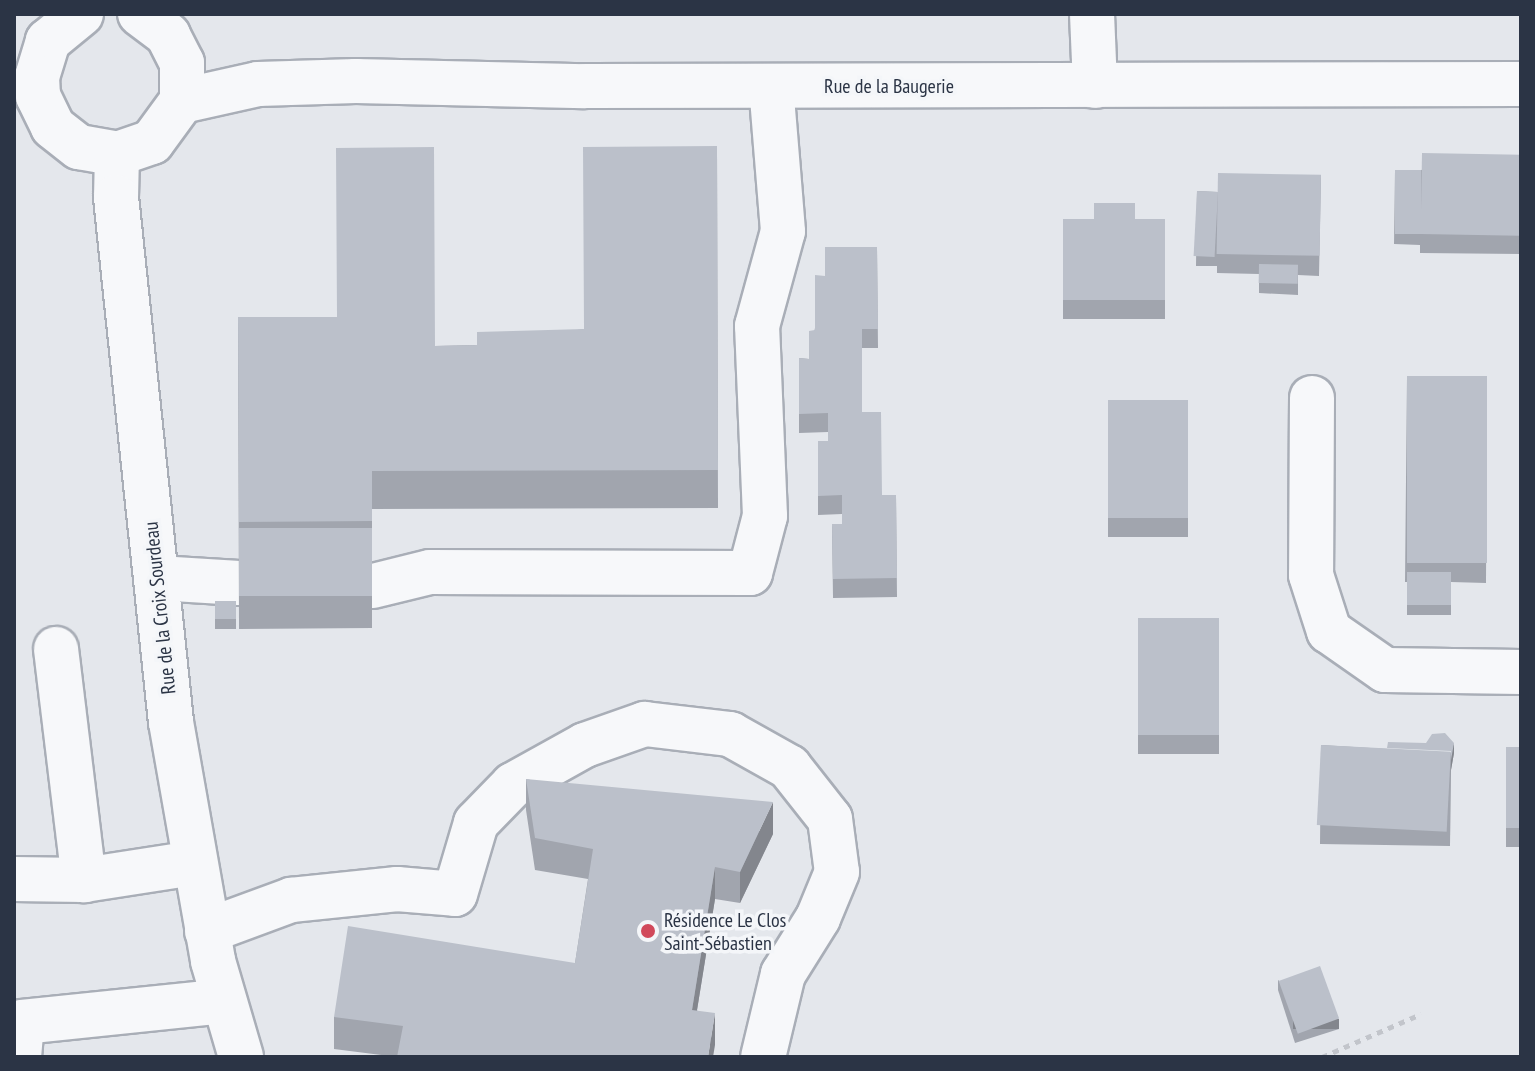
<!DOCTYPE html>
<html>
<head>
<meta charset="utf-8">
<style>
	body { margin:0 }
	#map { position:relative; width:1535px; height:1071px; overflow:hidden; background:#e4e7ec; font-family:"PT Sans Narrow",sans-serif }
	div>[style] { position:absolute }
	.path>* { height:5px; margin-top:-2.5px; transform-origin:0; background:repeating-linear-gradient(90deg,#c2c5cb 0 6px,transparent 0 12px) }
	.roads { filter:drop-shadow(2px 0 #a9aeb7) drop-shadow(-2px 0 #a9aeb7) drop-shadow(0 2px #a9aeb7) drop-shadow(0 -2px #a9aeb7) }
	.minor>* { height:44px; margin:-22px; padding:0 22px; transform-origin:22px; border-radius:22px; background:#f7f8fa }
	.wall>* { inset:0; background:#a1a5ae; transform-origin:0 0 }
	.shaded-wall>* { inset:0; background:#83868d; transform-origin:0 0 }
	.building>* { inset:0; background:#bbc0ca; transform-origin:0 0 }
	.dots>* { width:22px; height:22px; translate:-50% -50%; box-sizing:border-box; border:4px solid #f4f6f9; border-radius:50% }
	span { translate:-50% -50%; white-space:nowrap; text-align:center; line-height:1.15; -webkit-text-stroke:7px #f4f6f9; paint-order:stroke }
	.street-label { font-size:20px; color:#2b3445 }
	.poi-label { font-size:20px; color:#2b3445 }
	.left { translate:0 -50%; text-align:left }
	.frame { position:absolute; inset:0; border:16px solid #2b3445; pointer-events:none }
</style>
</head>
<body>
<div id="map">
	<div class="path">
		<i style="left:1322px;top:1057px;width:108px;rotate:-23.5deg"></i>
	</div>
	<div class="roads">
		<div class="minor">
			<i style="left:81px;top:14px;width:43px;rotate:140.7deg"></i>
			<i style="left:48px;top:41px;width:38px;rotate:107deg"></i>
			<i style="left:37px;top:77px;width:19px;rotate:87deg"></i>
			<i style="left:38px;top:96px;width:34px;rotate:64deg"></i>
			<i style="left:53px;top:127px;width:33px;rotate:38deg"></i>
			<i style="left:79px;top:147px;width:39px;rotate:10deg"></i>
			<i style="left:117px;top:154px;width:37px;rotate:-19deg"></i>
			<i style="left:152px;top:142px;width:51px;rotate:-53.8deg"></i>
			<i style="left:182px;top:101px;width:38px;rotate:-90deg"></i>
			<i style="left:182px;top:63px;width:31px;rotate:-117deg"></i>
			<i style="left:168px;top:35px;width:35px;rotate:-143deg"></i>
			<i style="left:1092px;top:14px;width:72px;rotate:87.6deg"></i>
			<i style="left:182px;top:101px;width:78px;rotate:-12.6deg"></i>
			<i style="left:258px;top:84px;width:98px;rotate:-1.8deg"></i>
			<i style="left:356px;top:81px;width:229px;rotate:1.3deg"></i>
			<i style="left:585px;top:86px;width:936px;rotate:-0.12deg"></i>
			<i style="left:117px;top:154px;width:43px;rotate:91.3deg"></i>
			<i style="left:116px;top:197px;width:528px;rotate:84.02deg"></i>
			<i style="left:171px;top:722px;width:243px;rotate:80deg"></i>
			<i style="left:213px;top:961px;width:100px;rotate:73.7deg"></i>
			<i style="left:1312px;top:398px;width:177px;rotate:90.3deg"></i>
			<i style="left:1311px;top:575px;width:59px;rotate:72.2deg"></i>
			<i style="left:1329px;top:631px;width:68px;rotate:34.9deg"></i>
			<i style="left:1385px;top:670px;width:136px;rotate:0.8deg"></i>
			<i style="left:158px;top:578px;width:81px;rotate:3.5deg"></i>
			<i style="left:373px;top:586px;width:59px;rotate:-13.8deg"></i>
			<i style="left:430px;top:572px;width:320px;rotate:0.2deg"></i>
			<i style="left:750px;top:573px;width:59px;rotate:-75.3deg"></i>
			<i style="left:765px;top:516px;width:190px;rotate:-92.4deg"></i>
			<i style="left:757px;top:326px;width:98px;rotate:-74.7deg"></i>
			<i style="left:783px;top:231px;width:145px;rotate:-94.7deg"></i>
			<i style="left:56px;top:649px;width:233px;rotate:83.1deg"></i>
			<i style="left:84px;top:880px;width:111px;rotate:-8.8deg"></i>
			<i style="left:14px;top:879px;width:70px;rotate:0.8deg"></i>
			<i style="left:207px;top:931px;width:90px;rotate:-20.3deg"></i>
			<i style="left:291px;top:900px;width:107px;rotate:-5.9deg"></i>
			<i style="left:397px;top:889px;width:58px;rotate:4.9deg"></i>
			<i style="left:455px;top:894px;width:74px;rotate:-73.5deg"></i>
			<i style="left:476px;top:823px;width:53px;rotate:-45.8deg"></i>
			<i style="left:513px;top:785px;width:82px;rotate:-29.1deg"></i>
			<i style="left:585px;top:745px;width:64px;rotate:-19.3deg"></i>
			<i style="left:645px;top:724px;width:86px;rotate:6.7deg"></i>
			<i style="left:730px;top:734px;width:68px;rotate:29.2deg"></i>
			<i style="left:789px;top:767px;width:66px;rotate:51.7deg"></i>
			<i style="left:830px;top:819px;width:53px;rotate:82.5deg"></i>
			<i style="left:837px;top:872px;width:50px;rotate:112.4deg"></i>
			<i style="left:818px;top:918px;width:66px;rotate:122deg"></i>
			<i style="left:783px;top:974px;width:85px;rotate:103.5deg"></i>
			<i style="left:19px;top:1057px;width:35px;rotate:-85deg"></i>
			<i style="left:22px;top:1022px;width:203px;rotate:-5.9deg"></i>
		</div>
	</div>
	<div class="wall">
		<i style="clip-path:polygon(717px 146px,718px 508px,372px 509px,372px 628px,239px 629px,238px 317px,435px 346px,477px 345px,584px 329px)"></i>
		<i style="clip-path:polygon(1521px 155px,1521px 254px,1420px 253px,1420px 245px,1394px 244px,1395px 170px,1421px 170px)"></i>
		<i style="clip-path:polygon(1321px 175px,1319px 276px,1298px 275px,1298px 295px,1259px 293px,1259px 274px,1217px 273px,1217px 266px,1196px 266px,1197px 191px,1218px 192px)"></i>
		<i style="left:1063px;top:219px;width:102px;height:100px"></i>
		<i style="clip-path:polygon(877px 247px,878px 348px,862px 348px,862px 412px,882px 495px,896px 495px,897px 597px,833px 598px,832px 524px,842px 524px,842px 514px,818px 515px,818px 441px,828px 441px,828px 432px,799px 433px,799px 358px,809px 359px,825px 276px)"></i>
		<i style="clip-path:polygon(1407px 376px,1487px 376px,1486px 583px,1451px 582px,1451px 615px,1407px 615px,1407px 582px,1405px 582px)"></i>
		<i style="left:1108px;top:400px;width:80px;height:137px"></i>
		<i style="left:215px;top:601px;width:21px;height:28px"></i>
		<i style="left:1138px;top:618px;width:81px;height:136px"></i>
		<i style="clip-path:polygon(1321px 745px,1454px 753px,1451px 770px,1450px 846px,1320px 844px)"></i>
		<i style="left:1506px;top:747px;width:15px;height:100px"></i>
		<i style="clip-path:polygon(526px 779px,773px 834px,740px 903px,715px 899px,697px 1010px,715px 1045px,397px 1057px,334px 1049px,334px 1017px,575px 963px,588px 879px,535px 870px,526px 810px)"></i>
		<i style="clip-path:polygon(1278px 980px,1339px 1029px,1295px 1043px,1278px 990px)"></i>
	</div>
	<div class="shaded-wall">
		<i style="clip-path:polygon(1454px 743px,1454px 753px,1451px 770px,1450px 846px,1451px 751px)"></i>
		<i style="clip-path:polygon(773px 802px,773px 834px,740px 903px,740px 872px)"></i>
		<i style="clip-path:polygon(715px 867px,715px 899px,692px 1041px,692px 1010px)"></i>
		<i style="clip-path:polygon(715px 1013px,715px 1045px,713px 1057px,708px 1057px)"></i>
		<i style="left:1339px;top:1019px;width:10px;height:46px;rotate:90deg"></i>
	</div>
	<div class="building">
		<i style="clip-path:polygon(717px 146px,718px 470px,372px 471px,372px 521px,239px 522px,238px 317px,337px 317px,336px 148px,434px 147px,435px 346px,477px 345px,477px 332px,584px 329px,583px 147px)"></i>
		<i style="left:1422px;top:153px;width:99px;height:81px;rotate:1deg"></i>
		<i style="left:1395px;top:170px;width:26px;height:64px"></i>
		<i style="left:1218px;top:173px;width:103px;height:81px;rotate:1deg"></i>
		<i style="left:1197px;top:191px;width:21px;height:65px;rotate:3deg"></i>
		<i style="left:1135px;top:203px;width:16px;height:41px;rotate:90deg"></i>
		<i style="left:1063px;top:219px;width:102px;height:81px"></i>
		<i style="clip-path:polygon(825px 247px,877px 247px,878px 329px,862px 329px,862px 412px,881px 412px,882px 495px,896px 495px,897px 578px,833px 579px,832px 524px,842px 524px,842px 495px,818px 496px,818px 441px,828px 441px,828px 413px,799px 414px,799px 358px,809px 359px,809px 331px,815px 330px,815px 275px,825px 276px)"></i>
		<i style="left:1259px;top:264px;width:39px;height:19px;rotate:1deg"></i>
		<i style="left:1407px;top:376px;width:80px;height:187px"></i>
		<i style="left:1108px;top:400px;width:80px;height:118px"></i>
		<i style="left:372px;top:528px;width:68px;height:133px;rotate:90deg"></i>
		<i style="left:1407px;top:572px;width:44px;height:33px"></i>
		<i style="left:215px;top:601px;width:21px;height:18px"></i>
		<i style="left:1138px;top:618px;width:81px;height:117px"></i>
		<i style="clip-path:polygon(1445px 733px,1454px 743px,1451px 760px,1451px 751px,1387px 748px,1388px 742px,1426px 743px,1432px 734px)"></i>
		<i style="left:1321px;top:745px;width:130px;height:80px;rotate:3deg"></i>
		<i style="left:1506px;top:747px;width:15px;height:81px"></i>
		<i style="clip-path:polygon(526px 779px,773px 802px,740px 872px,715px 867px,692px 1010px,715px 1013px,708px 1057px,397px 1057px,403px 1026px,334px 1017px,348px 926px,575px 963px,593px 849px,535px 838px)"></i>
		<i style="left:1320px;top:966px;width:56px;height:44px;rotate:70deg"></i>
	</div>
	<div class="dots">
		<i style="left:648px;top:931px;background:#d1495b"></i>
	</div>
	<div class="street-label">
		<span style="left:889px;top:86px">Rue de la Baugerie</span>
		<span style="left:160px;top:608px;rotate:-96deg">Rue de la Croix Sourdeau</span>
	</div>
	<div class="poi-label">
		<span class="left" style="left:664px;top:932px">Résidence Le Clos<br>Saint-Sébastien</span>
	</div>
	<div class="frame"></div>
</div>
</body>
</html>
